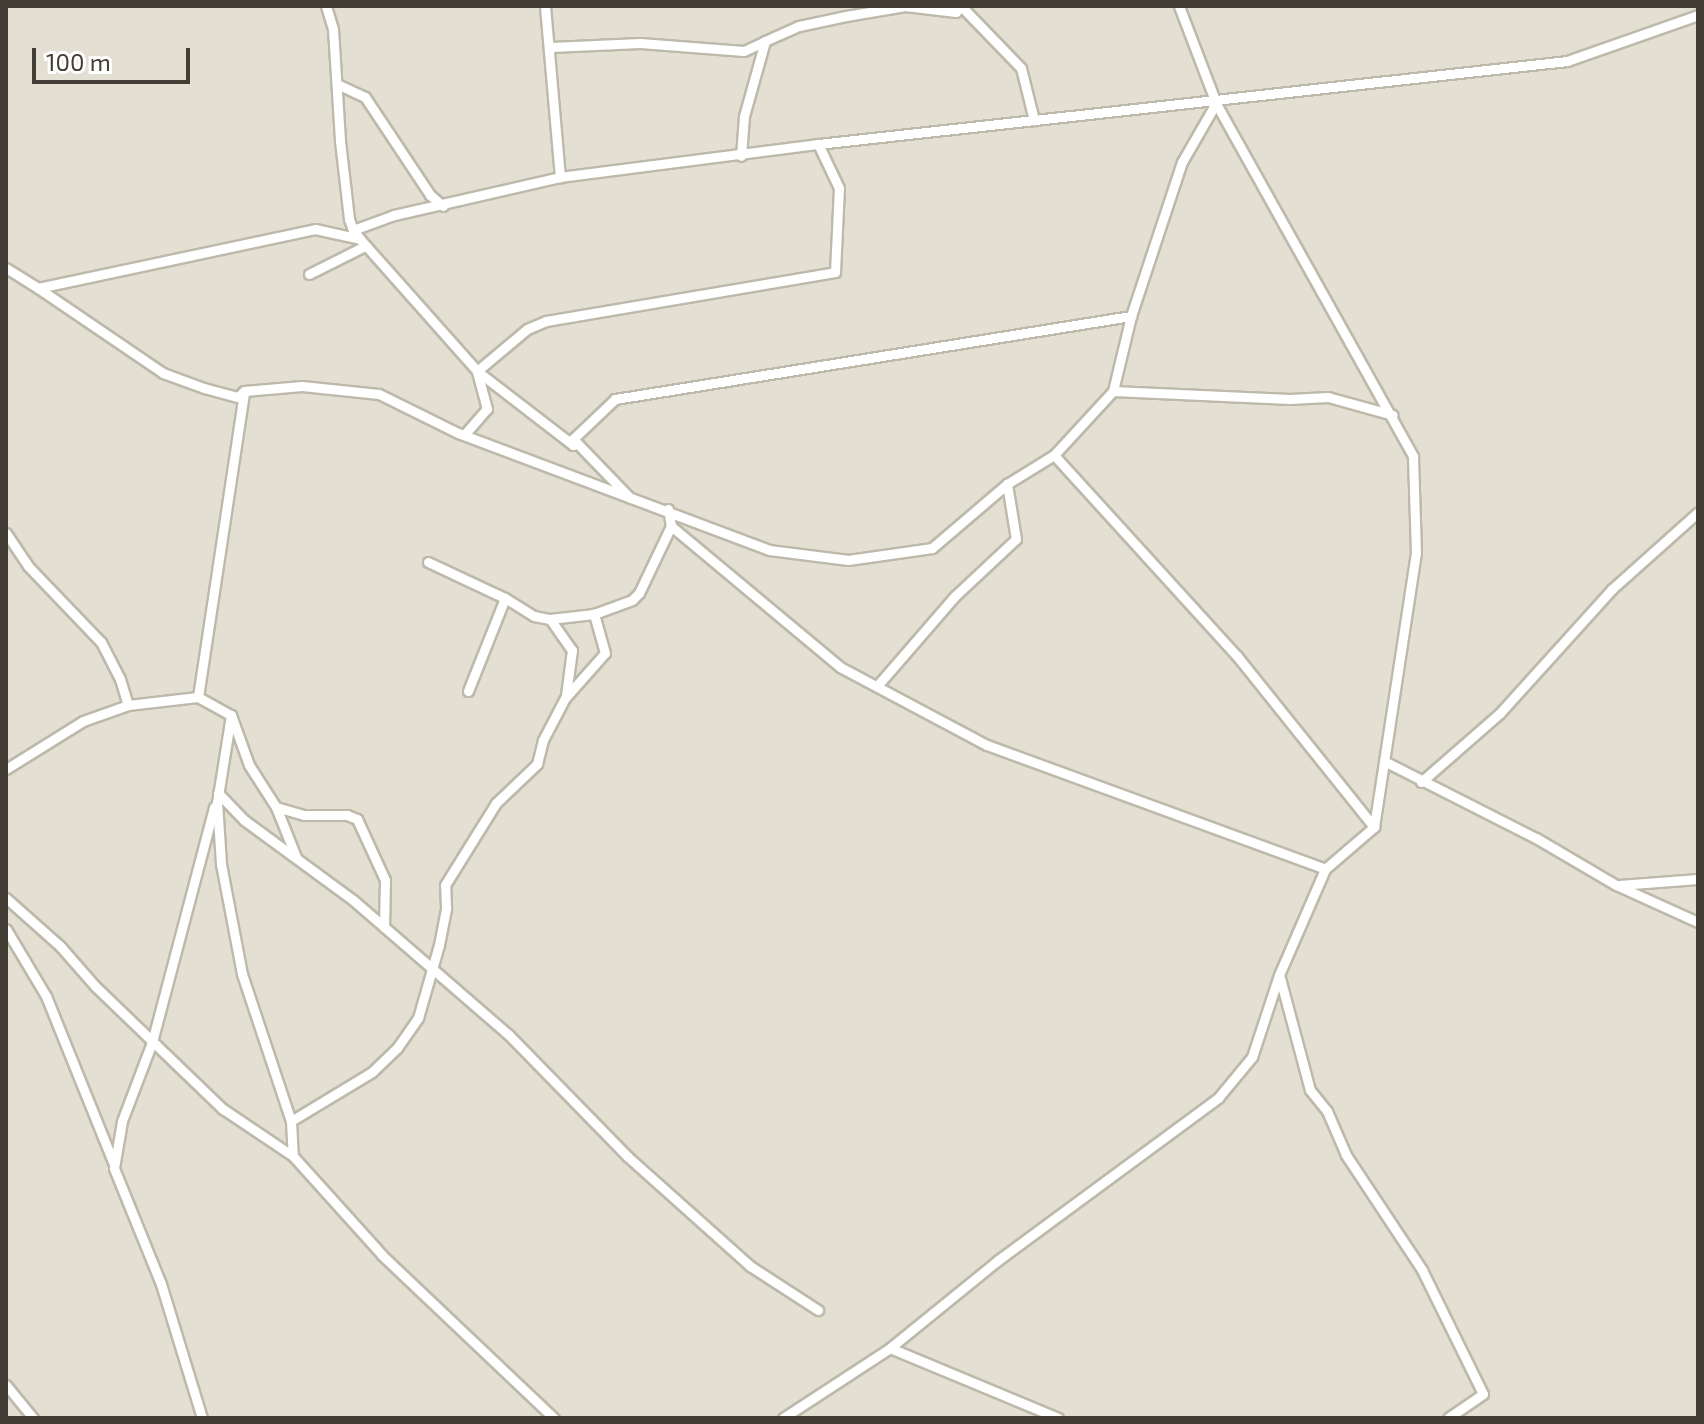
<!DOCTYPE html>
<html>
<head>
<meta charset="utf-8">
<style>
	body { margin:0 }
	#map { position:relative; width:1704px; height:1424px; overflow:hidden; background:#f0eee4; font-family:"Exo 2",sans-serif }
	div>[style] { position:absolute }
	.residential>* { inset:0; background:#e3e0d3; transform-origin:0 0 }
	.roads { filter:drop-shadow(2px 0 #bdb9ab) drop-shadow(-2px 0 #bdb9ab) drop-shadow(0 2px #bdb9ab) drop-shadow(0 -2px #bdb9ab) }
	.minor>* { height:9px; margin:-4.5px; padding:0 4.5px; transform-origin:4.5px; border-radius:4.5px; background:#fff }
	span { translate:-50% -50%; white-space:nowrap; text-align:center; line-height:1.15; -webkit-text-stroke:7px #fff; paint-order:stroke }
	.frame { position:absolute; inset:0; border:8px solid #423e35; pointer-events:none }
	.scale { position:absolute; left:32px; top:48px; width:158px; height:36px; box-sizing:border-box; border:4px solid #423e35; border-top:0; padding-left:10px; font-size:24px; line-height:28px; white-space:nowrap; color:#423e35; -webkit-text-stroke:6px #fff; paint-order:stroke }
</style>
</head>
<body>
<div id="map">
	<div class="residential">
		<i style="left:6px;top:6px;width:1692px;height:1412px"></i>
	</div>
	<div class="roads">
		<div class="minor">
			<i style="left:326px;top:6px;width:24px;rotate:73deg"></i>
			<i style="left:333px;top:29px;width:112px;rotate:86.4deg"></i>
			<i style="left:340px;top:141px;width:79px;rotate:83.4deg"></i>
			<i style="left:349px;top:219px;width:12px;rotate:70deg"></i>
			<i style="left:545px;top:6px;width:172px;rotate:85deg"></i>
			<i style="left:961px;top:6px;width:86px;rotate:45.9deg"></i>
			<i style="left:1021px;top:68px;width:54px;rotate:76deg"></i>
			<i style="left:765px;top:41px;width:37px;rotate:-24deg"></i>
			<i style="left:799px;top:26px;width:48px;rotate:-12deg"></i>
			<i style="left:846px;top:16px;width:60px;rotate:-9.6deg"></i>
			<i style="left:905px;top:6px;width:51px;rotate:6.7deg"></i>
			<i style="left:956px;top:12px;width:7px;rotate:-56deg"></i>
			<i style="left:551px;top:47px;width:89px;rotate:-2.6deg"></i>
			<i style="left:640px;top:43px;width:104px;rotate:4.4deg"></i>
			<i style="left:744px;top:51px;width:23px;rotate:-25deg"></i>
			<i style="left:765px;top:41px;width:78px;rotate:105.6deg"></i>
			<i style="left:744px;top:116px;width:40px;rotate:94.3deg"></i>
			<i style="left:337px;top:84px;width:31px;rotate:25deg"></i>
			<i style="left:365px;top:97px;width:118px;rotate:56.4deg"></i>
			<i style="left:430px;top:195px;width:17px;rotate:40deg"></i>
			<i style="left:360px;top:239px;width:176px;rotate:48.4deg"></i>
			<i style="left:477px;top:371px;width:121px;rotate:37.6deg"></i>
			<i style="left:573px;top:445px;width:6px;rotate:-90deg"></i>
			<i style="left:573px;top:439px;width:82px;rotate:46deg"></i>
			<i style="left:6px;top:268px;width:38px;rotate:32deg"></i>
			<i style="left:38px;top:288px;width:283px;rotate:-12deg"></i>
			<i style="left:315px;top:229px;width:46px;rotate:12.5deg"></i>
			<i style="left:360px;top:239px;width:11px;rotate:-128deg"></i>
			<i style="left:353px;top:230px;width:44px;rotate:-20.1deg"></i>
			<i style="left:394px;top:215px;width:170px;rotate:-12.9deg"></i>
			<i style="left:560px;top:177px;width:260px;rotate:-7.3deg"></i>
			<i style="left:818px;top:144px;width:754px;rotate:-6.32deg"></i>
			<i style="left:1567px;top:61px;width:139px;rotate:-19.3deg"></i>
			<i style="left:309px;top:274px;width:63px;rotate:-26.6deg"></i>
			<i style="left:38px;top:288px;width:151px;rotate:34.2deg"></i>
			<i style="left:163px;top:373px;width:44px;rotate:20.1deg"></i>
			<i style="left:204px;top:388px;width:35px;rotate:15deg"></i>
			<i style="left:238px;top:397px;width:8px;rotate:-45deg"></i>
			<i style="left:244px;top:391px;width:58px;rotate:-4.9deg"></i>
			<i style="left:302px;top:386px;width:77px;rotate:5.9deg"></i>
			<i style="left:379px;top:394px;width:88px;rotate:26.3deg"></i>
			<i style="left:458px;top:433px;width:332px;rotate:20.6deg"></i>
			<i style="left:769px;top:550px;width:80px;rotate:7.2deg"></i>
			<i style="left:848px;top:560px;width:85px;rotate:-8.1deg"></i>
			<i style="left:932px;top:548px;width:99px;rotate:-40.5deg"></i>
			<i style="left:1007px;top:484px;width:55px;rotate:-31.7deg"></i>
			<i style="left:1054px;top:455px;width:87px;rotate:-47.3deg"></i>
			<i style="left:1113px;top:391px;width:77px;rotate:-76.5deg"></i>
			<i style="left:1131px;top:316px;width:162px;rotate:-71.7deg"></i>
			<i style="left:1182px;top:162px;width:68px;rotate:-60deg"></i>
			<i style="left:1113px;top:391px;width:177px;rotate:2.6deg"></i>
			<i style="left:1290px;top:399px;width:38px;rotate:-3deg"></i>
			<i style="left:1328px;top:397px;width:67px;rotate:15.5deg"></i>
			<i style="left:464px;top:435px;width:35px;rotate:-49deg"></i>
			<i style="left:487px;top:409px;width:39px;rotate:-105deg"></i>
			<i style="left:477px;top:371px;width:65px;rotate:-40deg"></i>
			<i style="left:527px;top:329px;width:21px;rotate:-23deg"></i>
			<i style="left:546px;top:321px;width:293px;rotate:-9.6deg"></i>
			<i style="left:835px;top:272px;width:84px;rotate:-87.3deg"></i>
			<i style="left:839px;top:188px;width:49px;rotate:-115.5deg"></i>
			<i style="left:573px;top:439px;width:58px;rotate:-43.6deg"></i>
			<i style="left:615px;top:399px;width:523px;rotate:-9.14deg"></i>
			<i style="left:1054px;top:455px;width:272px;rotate:47.7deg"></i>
			<i style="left:1237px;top:656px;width:219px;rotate:51.3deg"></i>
			<i style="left:668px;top:509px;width:17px;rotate:80deg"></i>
			<i style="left:671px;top:526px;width:220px;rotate:39.8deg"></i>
			<i style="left:840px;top:667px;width:166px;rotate:28deg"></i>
			<i style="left:987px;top:745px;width:360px;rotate:20.1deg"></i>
			<i style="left:6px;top:533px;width:40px;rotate:56deg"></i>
			<i style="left:28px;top:566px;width:105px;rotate:46.2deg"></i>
			<i style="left:101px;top:642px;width:42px;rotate:62.8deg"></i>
			<i style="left:120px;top:679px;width:27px;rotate:73deg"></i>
			<i style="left:428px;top:562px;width:85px;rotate:25.1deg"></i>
			<i style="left:505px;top:598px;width:34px;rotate:32deg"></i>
			<i style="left:534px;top:616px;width:16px;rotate:11deg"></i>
			<i style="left:550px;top:619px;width:44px;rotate:-6.5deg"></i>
			<i style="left:594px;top:614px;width:40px;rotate:-20.2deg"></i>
			<i style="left:632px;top:600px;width:10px;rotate:-45deg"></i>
			<i style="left:639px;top:593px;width:74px;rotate:-64.5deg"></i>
			<i style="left:550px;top:619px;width:38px;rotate:55deg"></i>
			<i style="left:572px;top:650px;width:45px;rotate:97.6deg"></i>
			<i style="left:877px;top:686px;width:119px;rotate:-49.1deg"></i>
			<i style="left:955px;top:596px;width:83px;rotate:-43.1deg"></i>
			<i style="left:1016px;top:539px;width:56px;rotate:-99.3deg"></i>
			<i style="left:468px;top:691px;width:100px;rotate:-68.3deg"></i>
			<i style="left:198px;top:697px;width:308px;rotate:-81.4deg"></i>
			<i style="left:231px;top:715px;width:53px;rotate:70.2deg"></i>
			<i style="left:249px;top:765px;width:50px;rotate:57.3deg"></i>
			<i style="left:276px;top:807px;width:54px;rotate:68.2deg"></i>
			<i style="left:1384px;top:761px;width:170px;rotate:26.9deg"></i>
			<i style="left:1536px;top:838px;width:93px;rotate:30.4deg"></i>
			<i style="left:1616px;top:885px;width:90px;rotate:24.3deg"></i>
			<i style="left:6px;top:769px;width:91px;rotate:-31.9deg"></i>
			<i style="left:83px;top:721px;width:48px;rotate:-19.6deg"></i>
			<i style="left:128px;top:705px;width:70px;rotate:-6.5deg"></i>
			<i style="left:198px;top:697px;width:38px;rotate:29deg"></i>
			<i style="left:231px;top:715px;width:88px;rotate:99.1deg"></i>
			<i style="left:217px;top:802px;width:62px;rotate:86.3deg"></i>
			<i style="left:221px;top:864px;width:112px;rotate:79.2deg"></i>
			<i style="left:242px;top:974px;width:155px;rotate:71.6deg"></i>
			<i style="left:291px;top:1121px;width:35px;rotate:87deg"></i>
			<i style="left:1421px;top:782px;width:105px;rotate:-41.1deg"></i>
			<i style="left:1500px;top:713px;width:167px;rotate:-47.9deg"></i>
			<i style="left:1612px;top:589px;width:115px;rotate:-41.8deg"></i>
			<i style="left:218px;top:793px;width:37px;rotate:46deg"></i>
			<i style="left:244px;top:820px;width:135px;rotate:36.3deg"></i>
			<i style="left:353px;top:900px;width:206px;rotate:40.9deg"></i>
			<i style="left:509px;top:1035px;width:169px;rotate:45.7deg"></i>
			<i style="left:627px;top:1156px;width:165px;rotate:41.8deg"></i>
			<i style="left:750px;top:1266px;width:81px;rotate:32.9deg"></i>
			<i style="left:276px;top:807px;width:29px;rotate:16deg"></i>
			<i style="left:304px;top:815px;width:43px"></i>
			<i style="left:347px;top:815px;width:11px;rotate:22deg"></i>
			<i style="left:357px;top:819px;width:67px;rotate:65.3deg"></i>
			<i style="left:385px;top:880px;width:47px;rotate:91.2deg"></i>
			<i style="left:1619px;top:885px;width:79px;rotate:-4.3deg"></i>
			<i style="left:6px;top:898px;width:72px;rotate:41.6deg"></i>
			<i style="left:60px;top:946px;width:53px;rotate:48.8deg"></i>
			<i style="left:95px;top:986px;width:178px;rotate:43.9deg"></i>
			<i style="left:223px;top:1109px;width:84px;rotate:33.9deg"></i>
			<i style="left:293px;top:1156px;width:133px;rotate:48deg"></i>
			<i style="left:382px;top:1255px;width:237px;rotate:43.5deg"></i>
			<i style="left:6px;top:929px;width:78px;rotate:59.2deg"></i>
			<i style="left:46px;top:996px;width:179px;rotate:68deg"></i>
			<i style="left:1280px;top:978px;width:116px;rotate:75deg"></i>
			<i style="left:1310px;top:1090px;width:27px;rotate:51deg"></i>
			<i style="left:1327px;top:1111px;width:48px;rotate:66.6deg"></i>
			<i style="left:1346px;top:1155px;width:138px;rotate:56.5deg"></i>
			<i style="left:1422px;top:1270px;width:138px;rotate:63.8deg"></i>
			<i style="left:1483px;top:1394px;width:42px;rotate:145.6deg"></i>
			<i style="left:291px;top:1121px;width:95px;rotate:-31.2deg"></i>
			<i style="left:372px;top:1072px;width:35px;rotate:-44deg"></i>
			<i style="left:397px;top:1048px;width:37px;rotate:-55deg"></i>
			<i style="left:418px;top:1018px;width:76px;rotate:-74deg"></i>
			<i style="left:439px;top:945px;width:38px;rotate:-79deg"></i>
			<i style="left:446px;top:908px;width:23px;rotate:-92deg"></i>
			<i style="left:445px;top:885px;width:97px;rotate:-58.1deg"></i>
			<i style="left:496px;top:803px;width:57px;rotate:-43.6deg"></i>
			<i style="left:537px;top:764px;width:25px;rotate:-76deg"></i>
			<i style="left:543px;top:740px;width:47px;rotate:-62.4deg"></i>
			<i style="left:565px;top:698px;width:60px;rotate:-48.4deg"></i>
			<i style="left:605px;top:653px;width:41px;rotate:-105.8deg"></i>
			<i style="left:890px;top:1348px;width:182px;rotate:22.6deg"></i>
			<i style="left:6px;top:1385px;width:43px;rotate:50.7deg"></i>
			<i style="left:202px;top:1418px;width:140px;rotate:-107deg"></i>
			<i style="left:161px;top:1284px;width:125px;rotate:-112.1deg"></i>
			<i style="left:114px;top:1168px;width:48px;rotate:-80.3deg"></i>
			<i style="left:122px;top:1121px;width:85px;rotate:-69.2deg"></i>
			<i style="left:152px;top:1042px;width:243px;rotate:-75.2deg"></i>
			<i style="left:783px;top:1418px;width:128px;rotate:-33.2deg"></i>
			<i style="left:890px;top:1348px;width:138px;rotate:-39.1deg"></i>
			<i style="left:997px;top:1261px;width:275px;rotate:-36.4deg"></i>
			<i style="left:1218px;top:1098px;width:53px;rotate:-50.3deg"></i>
			<i style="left:1252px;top:1057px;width:86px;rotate:-71.8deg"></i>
			<i style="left:1279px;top:975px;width:116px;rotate:-66.5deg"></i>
			<i style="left:1325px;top:869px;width:65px;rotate:-40.6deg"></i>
			<i style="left:1374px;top:827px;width:277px;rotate:-81.3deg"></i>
			<i style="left:1416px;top:553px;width:97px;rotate:-91.8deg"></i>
			<i style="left:1413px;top:456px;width:404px;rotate:-119.2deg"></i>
			<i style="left:1216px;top:103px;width:104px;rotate:-110.9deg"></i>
		</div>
	</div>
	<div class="frame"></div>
	<div class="scale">100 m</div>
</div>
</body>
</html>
